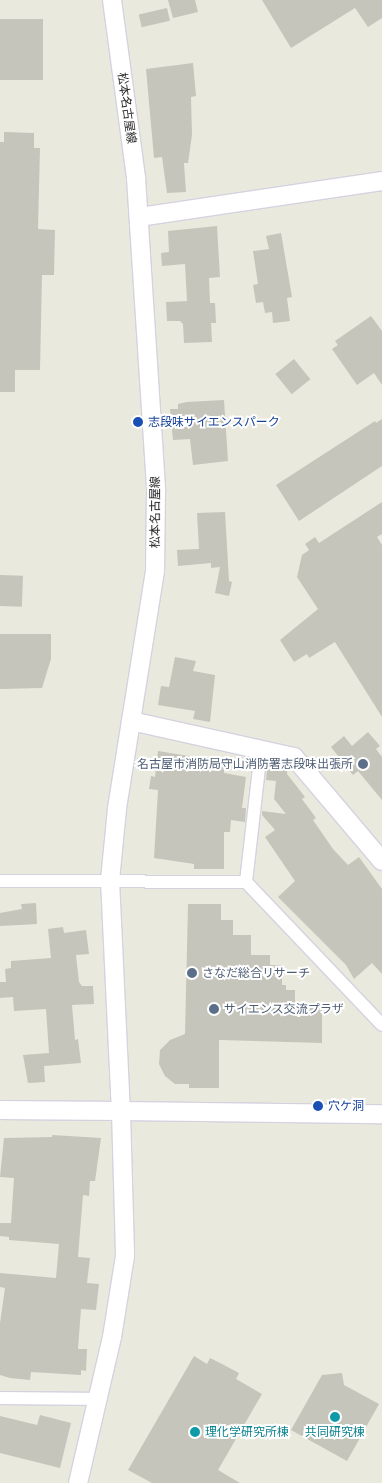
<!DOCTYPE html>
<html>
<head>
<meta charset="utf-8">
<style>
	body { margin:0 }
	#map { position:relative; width:382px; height:1483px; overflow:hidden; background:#eae9dd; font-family:"PT Sans","Noto Sans JP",sans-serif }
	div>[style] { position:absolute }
	.building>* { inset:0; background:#c5c5bc; transform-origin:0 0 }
	.roads { filter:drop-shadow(1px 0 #d5d2e0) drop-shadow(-1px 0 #d5d2e0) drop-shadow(0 1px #d5d2e0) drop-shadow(0 -1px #d5d2e0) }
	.street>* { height:12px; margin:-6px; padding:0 6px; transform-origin:6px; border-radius:6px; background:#fff }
	.secondary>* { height:18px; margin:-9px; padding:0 9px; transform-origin:9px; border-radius:9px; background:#fff }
	.dots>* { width:14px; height:14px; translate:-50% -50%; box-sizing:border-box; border:2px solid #fff; border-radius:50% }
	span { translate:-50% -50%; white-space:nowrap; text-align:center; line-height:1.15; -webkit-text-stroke:4px #fff; paint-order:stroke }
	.street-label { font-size:12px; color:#292929 }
	.transit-label { font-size:12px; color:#164399 }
	.left { translate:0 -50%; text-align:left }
	.service-label { font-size:12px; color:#4e5e75 }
	.right { translate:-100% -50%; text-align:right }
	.culture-label { font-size:12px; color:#0d838f }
</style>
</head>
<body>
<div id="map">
	<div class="building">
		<i style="clip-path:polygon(168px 0,195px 0,198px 12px,173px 18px)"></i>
		<i style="clip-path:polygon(262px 0,382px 0,382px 18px,368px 27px,355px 8px,291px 48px)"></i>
		<i style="left:167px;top:8px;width:13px;height:29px;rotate:77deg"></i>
		<i style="left:0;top:19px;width:43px;height:61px"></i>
		<i style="clip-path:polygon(193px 63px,196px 96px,191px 97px,192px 135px,188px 163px,184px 163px,186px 192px,167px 193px,162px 157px,154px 158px,146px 69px)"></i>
		<i style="clip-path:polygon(4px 132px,34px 133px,34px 148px,40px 148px,38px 229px,55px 230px,54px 275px,42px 275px,40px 370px,15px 370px,15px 392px,0 392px,0 142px,4px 142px)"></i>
		<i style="clip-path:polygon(217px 226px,220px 277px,209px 278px,210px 303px,215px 303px,216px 323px,211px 323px,212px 342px,184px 343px,183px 324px,180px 321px,167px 321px,166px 302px,187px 301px,185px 264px,162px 266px,161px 253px,169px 252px,168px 231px)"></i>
		<i style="clip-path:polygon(281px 233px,292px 297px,287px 298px,290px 321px,273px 323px,272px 312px,265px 313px,263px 302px,256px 303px,253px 285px,258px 284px,253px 251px,269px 249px,266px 236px)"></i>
		<i style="clip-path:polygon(371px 316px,382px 331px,382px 385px,374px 373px,357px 385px,332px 349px,338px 345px,335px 341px)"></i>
		<i style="left:294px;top:359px;width:26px;height:24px;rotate:51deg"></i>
		<i style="clip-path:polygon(224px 400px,228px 461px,193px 465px,190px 439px,173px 440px,170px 409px,178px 409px,178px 404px,187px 402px)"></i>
		<i style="clip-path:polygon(382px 419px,382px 466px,299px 521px,276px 485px,375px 421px,376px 423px)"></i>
		<i style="clip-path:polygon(382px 502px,382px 534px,377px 537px,382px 545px,382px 717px,335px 642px,309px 658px,307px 654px,294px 662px,280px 640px,318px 609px,297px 577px,302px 555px,309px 550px,305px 544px,315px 537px,319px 543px)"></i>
		<i style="clip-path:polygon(225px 512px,229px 581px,232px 582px,229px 596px,215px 593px,220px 567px,211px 568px,211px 563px,178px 566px,177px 550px,199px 549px,197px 513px)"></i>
		<i style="left:0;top:575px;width:23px;height:31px;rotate:2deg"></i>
		<i style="clip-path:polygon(0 634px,51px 634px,51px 659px,42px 688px,0 689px)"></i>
		<i style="clip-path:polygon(175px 657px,196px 661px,193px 671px,215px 675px,210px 722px,193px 719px,195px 711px,158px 705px,161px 686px,169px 687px)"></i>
		<i style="clip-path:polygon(368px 732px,380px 746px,376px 749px,382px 757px,382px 800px,358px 771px,353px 775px,331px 747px,344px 736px,352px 746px)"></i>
		<i style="clip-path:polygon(158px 751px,225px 762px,224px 773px,246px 777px,242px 808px,246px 808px,245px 822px,231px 820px,230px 832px,224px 832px,224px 869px,194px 869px,194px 864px,154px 858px,158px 790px,149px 789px,151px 776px,155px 777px)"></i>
		<i style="clip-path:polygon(279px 765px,287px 769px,287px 774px,305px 797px,302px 799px,316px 818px,313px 820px,333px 849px,348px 865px,359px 857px,382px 889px,382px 974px,372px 963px,354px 979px,346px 965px,278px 897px,295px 881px,265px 837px,275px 830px,262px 815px,262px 811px,286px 814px,274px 799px,276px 781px,266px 780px,267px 770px,278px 768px)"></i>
		<i style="clip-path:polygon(36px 903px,37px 924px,0 926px,0 913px,22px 909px,21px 904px)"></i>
		<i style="clip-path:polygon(188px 904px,221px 904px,221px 920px,233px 920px,233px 935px,251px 935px,251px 955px,270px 955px,270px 965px,282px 965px,282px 985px,286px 985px,286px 990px,295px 990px,295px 1004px,322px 1004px,322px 1043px,219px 1040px,219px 1088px,189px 1088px,189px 1084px,175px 1084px,165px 1076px,159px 1064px,160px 1050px,170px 1040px,185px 1034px)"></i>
		<i style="clip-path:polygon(63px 927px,64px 933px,86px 930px,89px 954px,76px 955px,79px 982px,82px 986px,93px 986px,94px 1004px,72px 1005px,75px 1040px,78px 1039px,81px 1063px,44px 1066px,45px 1082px,28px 1083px,23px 1055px,49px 1053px,46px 1009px,14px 1011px,13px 997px,0 998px,0 982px,6px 982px,5px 969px,11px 968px,11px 961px,51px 958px,48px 929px)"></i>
		<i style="clip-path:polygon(52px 1135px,101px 1138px,95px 1181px,90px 1181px,89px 1196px,83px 1195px,78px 1257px,90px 1258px,87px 1283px,99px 1284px,96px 1310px,81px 1309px,78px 1349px,87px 1349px,86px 1371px,81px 1370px,81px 1375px,31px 1372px,30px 1380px,10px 1378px,0 1375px,0 1323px,5px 1288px,0 1287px,0 1273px,56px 1278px,59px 1244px,9px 1240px,9px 1237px,0 1236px,0 1223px,11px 1223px,14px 1178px,0 1177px,4px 1138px,52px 1137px)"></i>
		<i style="clip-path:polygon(194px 1356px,207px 1364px,210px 1358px,222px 1364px,239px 1373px,236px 1379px,262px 1394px,218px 1470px,240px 1483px,152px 1483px,128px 1470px)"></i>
		<i style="clip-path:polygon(342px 1373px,344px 1385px,379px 1404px,347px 1461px,291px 1430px,322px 1375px)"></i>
		<i style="clip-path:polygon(40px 1415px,71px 1423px,60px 1468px,0 1453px,0 1416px,37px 1425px)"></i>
	</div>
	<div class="roads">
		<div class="street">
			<i style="left:0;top:881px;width:246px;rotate:0.2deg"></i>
			<i style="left:246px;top:882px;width:197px;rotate:46.4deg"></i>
			<i style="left:246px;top:882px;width:132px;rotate:-83.5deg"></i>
			<i style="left:0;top:1398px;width:99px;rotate:0.6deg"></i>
		</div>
		<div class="secondary">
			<i style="left:112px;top:0;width:180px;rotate:82.3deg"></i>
			<i style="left:136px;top:178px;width:314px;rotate:86.3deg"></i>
			<i style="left:156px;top:491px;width:80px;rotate:90.7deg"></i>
			<i style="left:155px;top:571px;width:241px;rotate:99.1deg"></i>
			<i style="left:117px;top:809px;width:71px;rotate:95.6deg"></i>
			<i style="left:110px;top:880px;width:231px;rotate:87.3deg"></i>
			<i style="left:121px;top:1111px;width:261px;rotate:0.7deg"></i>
			<i style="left:139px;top:217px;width:246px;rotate:-8.4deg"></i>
			<i style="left:131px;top:721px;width:167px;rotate:12.5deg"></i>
			<i style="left:294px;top:757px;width:136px;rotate:49.8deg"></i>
			<i style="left:0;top:1110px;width:121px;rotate:0.5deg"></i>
			<i style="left:121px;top:1111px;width:145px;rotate:88.4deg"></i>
			<i style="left:125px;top:1256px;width:82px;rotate:99.1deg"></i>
			<i style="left:112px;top:1337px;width:150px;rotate:103.1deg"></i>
		</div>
	</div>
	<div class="dots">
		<i style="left:138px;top:422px;background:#1a4fb4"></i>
		<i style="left:363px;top:764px;background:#5c6f8a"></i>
		<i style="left:192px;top:973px;background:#5c6f8a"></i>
		<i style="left:214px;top:1009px;background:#5c6f8a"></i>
		<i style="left:318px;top:1106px;background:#1a4fb4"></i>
		<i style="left:335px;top:1417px;background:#0f9aa8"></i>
		<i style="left:195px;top:1432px;background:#0f9aa8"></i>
	</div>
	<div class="street-label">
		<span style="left:127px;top:108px;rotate:82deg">松本名古屋線</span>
		<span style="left:155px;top:512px;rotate:-90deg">松本名古屋線</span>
	</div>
	<div class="transit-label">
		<span class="left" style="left:148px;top:422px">志段味サイエンスパーク</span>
		<span class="left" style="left:328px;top:1106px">穴ケ洞</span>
	</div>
	<div class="service-label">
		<span class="right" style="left:353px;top:764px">名古屋市消防局守山消防署志段味出張所</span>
		<span class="left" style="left:202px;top:973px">さなだ総合リサーチ</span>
		<span class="left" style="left:224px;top:1009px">サイエンス交流プラザ</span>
	</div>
	<div class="culture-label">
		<span class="left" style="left:205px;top:1432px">理化学研究所棟</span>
		<span style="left:335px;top:1432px">共同研究棟</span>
	</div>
</div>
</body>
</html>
